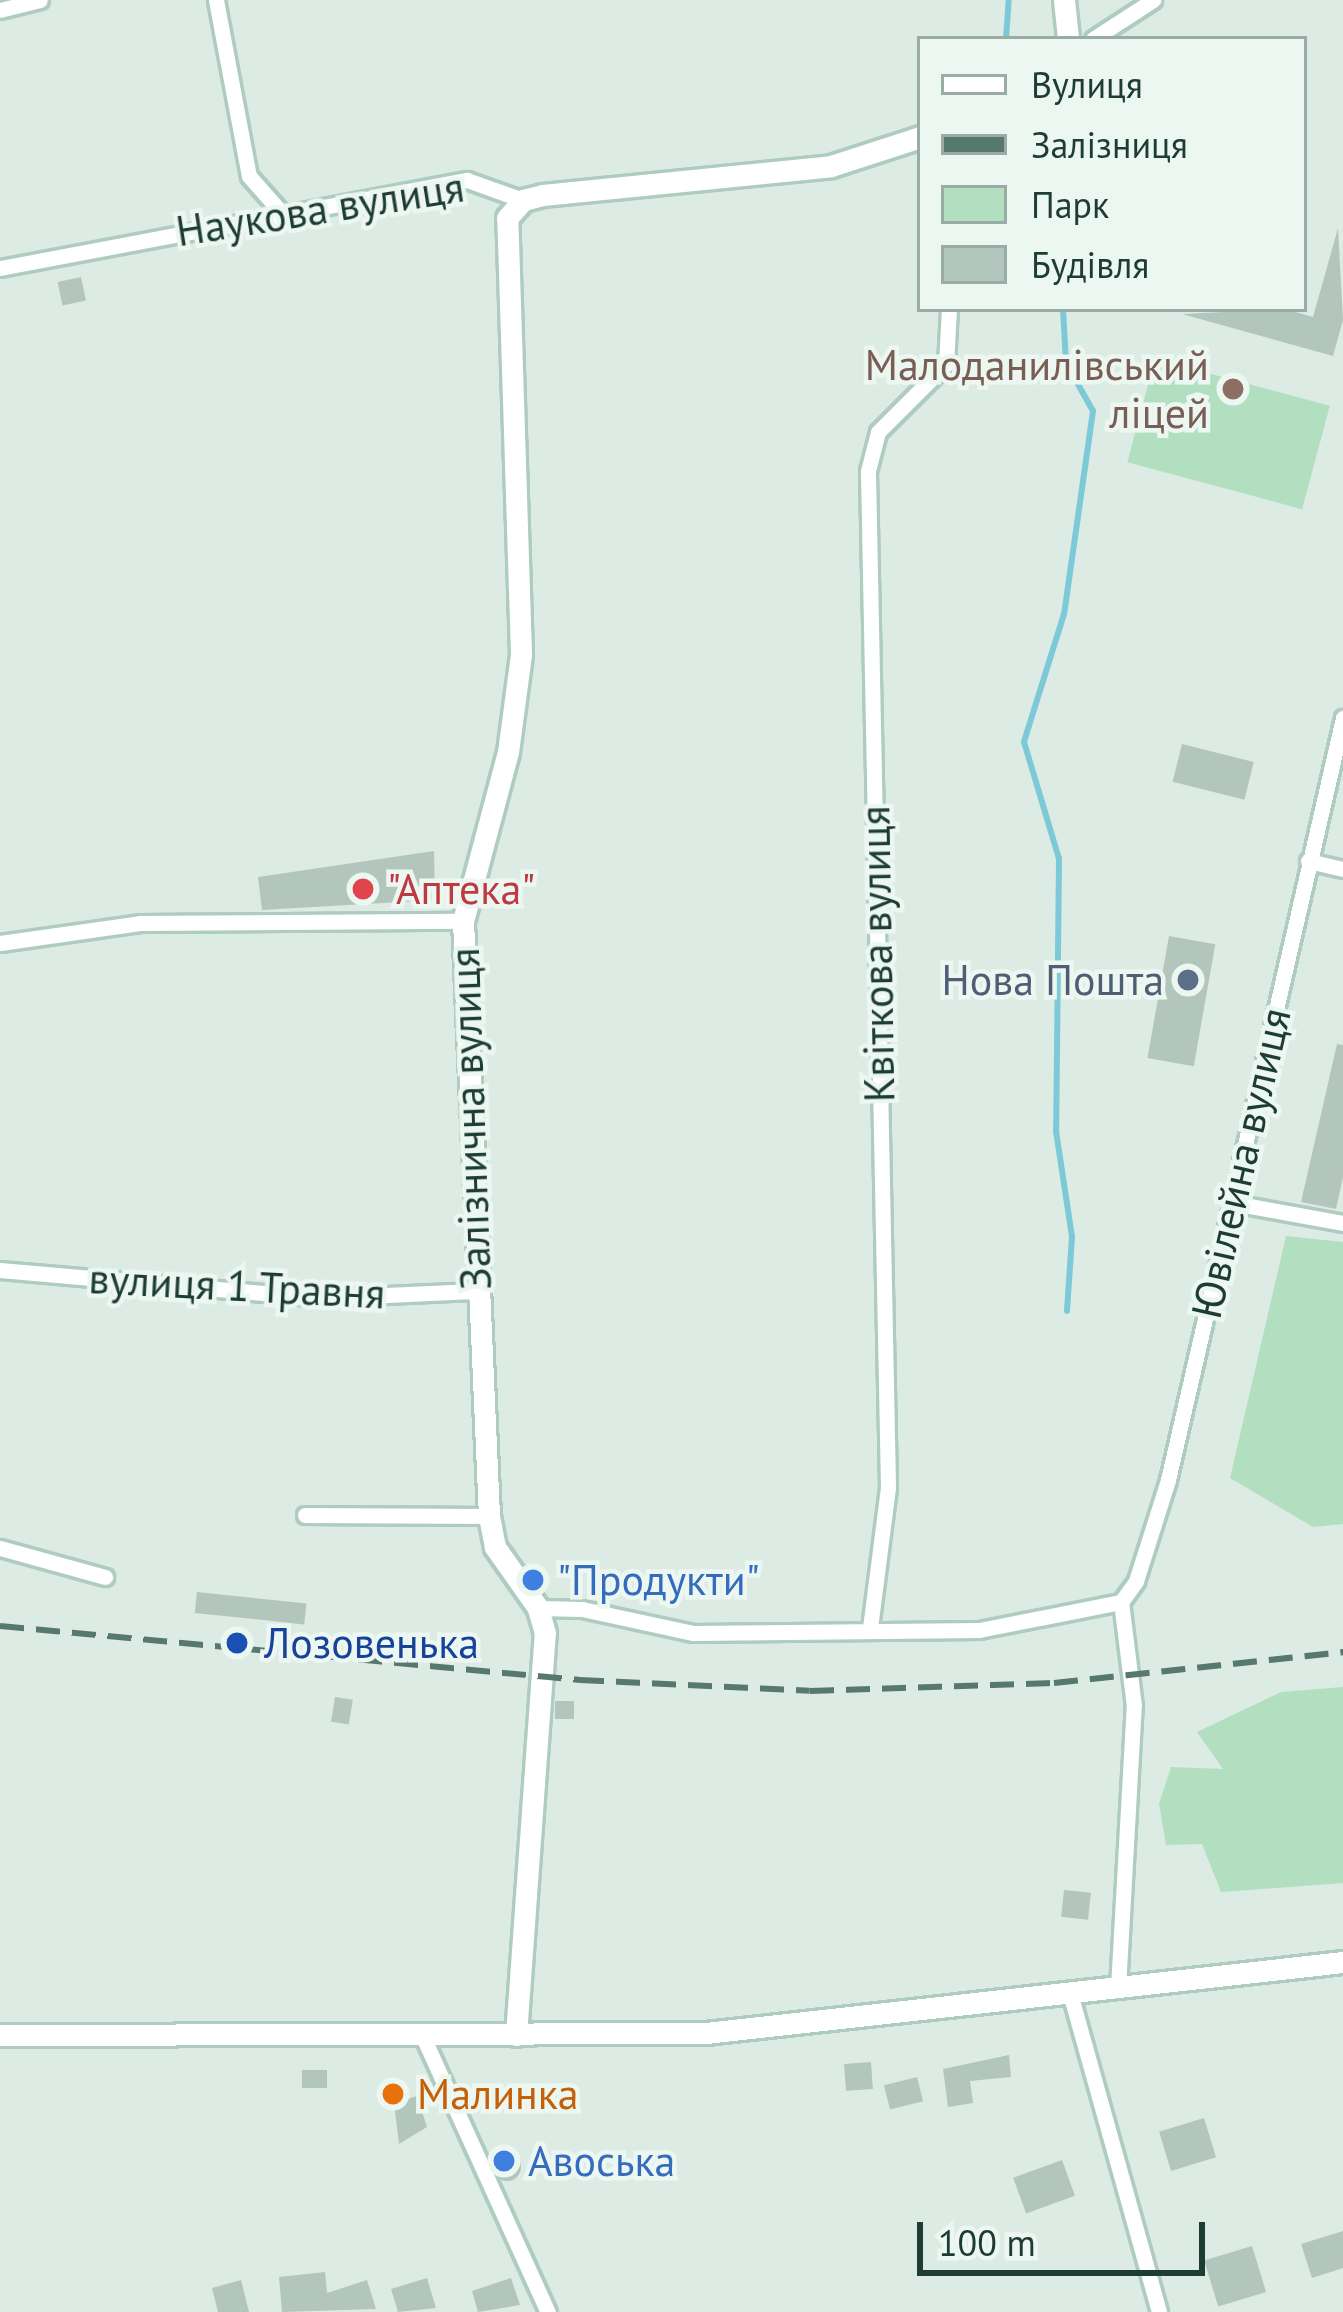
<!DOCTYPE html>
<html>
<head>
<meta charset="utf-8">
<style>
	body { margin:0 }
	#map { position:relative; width:1343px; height:2312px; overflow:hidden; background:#ddebe5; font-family:"PT Sans",sans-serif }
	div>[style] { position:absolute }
	.green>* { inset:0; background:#b2dfbf; transform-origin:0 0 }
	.stream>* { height:6px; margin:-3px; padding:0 3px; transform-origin:3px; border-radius:3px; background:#7dc9d8 }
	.building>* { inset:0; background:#b2c6be; transform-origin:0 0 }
	.round { border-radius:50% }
	.roads { filter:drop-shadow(3px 0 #afccc1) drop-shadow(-3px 0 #afccc1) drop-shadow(0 3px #afccc1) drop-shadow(0 -3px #afccc1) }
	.street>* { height:15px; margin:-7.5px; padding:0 7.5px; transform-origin:7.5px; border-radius:7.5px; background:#fff }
	.secondary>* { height:21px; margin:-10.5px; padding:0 10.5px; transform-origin:10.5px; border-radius:10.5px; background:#fff }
	.rail>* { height:6px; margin-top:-3px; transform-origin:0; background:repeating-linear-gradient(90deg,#57786f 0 24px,transparent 0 36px) }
	.dots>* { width:33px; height:33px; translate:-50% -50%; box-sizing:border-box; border:6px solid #edf7f2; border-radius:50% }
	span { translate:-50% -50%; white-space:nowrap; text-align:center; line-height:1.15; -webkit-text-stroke:9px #edf7f2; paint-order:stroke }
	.street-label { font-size:42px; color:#1d3c34 }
	.education-label { font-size:42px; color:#785e54 }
	.right { translate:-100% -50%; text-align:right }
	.health-label { font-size:42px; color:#be3a42 }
	.left { translate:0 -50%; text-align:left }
	.service-label { font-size:42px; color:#4e5e75 }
	.shop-label { font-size:42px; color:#366cbe }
	.transit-label { font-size:42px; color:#164399 }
	.food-label { font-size:42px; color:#c56008 }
	.legend { position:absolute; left:917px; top:36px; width:390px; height:276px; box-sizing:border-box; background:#edf7f2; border:3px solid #9aaca6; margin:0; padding:15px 21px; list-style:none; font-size:36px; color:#1d3c34 }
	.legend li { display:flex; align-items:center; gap:24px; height:60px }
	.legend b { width:60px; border:3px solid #9aaca6 }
	.scale { position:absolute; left:917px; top:2222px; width:288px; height:54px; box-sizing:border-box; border:6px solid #1d3c34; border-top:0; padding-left:15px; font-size:36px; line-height:42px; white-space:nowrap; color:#1d3c34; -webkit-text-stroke:9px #edf7f2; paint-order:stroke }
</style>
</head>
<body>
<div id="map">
	<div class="green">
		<i style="left:1155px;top:359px;width:181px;height:107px;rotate:15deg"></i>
		<i style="clip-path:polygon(1286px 1236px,1343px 1242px,1343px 1524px,1313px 1527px,1230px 1478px)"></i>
		<i style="clip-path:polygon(1343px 1687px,1343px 1883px,1221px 1892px,1202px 1844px,1166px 1845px,1159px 1804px,1171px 1767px,1223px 1769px,1197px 1732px,1281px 1692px)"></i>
	</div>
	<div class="stream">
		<i style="left:1006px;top:39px;width:39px;rotate:-86deg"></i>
		<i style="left:1063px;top:309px;width:54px;rotate:86.8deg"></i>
		<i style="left:1066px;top:363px;width:55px;rotate:60.6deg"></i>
		<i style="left:1093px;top:411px;width:205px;rotate:98.1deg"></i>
		<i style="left:1064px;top:614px;width:134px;rotate:107.4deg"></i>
		<i style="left:1024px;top:742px;width:122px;rotate:73.3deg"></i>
		<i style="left:1059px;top:859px;width:272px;rotate:90.6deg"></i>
		<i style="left:1056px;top:1131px;width:107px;rotate:81.4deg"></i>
		<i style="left:1072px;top:1237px;width:74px;rotate:93.9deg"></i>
	</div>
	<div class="building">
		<i style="clip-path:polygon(1338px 228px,1343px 320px,1333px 356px,1182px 314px,1285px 309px,1313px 317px)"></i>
		<i style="left:81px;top:277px;width:24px;height:24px;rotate:78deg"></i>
		<i style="left:1182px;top:744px;width:74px;height:39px;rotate:14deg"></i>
		<i style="clip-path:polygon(434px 851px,435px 900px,262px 910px,258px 877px)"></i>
		<i style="left:1169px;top:936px;width:47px;height:124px;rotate:10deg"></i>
		<i style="clip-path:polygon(1337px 1044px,1343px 1045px,1343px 1177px,1336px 1209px,1301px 1202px)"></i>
		<i style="left:197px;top:1592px;width:110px;height:21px;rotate:6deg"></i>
		<i style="left:335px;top:1697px;width:18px;height:25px;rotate:9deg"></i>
		<i style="left:555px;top:1701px;width:19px;height:18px"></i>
		<i style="left:1064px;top:1890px;width:27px;height:27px;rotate:6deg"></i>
		<i style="clip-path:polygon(1009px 2055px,1011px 2077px,970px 2081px,973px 2103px,948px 2107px,943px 2069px)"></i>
		<i style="left:871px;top:2062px;width:27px;height:27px;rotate:86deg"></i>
		<i style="left:302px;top:2070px;width:25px;height:18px"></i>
		<i style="left:917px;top:2077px;width:25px;height:34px;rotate:76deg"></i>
		<i style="clip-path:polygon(417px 2096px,427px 2127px,399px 2144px,394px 2103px)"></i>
		<i style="left:1204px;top:2118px;width:41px;height:47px;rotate:73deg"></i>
		<i class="round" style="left:493px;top:2153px;width:28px;height:28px"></i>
		<i style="left:1062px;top:2160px;width:38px;height:52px;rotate:70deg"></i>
		<i style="clip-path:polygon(1343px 2231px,1343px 2268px,1312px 2278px,1301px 2244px)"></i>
		<i style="left:1252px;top:2246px;width:48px;height:50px;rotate:73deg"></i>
		<i style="clip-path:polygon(325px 2272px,327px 2293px,367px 2280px,376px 2309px,282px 2312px,279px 2277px)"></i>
		<i style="clip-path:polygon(427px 2278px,436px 2308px,398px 2312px,391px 2289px)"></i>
		<i style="clip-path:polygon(511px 2278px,520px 2305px,478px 2312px,472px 2291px)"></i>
		<i style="clip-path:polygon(241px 2280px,249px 2312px,218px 2312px,212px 2288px)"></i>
	</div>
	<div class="roads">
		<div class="street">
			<i style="left:216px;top:0;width:179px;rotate:79.4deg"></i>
			<i style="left:249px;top:176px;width:47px;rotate:48.5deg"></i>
			<i style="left:0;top:10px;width:41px;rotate:-14deg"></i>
			<i style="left:1093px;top:39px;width:72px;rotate:-33deg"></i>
			<i style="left:0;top:268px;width:475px;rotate:-10.7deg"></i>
			<i style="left:467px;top:180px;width:59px;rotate:19.7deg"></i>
			<i style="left:1308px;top:861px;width:36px;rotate:13deg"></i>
			<i style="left:0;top:943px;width:141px;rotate:-8.1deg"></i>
			<i style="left:140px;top:923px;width:323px;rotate:-0.4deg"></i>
			<i style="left:1233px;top:1203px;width:112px;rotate:10.3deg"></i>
			<i style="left:0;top:1270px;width:322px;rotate:5deg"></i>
			<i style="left:321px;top:1298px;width:153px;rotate:-2.6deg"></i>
			<i style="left:305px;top:1515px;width:184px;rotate:0.3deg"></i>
			<i style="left:0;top:1548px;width:109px;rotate:15.4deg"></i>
			<i style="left:1121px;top:1602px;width:26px;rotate:-54deg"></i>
			<i style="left:1136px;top:1581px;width:106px;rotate:-72.4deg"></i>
			<i style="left:1168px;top:1480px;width:782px;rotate:-77.07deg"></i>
			<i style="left:538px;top:1608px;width:44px;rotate:1.3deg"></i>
			<i style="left:582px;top:1609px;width:114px;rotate:12.2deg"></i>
			<i style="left:693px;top:1633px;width:286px;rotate:-0.6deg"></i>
			<i style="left:979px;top:1630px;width:145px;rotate:-11.2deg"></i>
			<i style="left:870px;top:1628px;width:142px;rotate:-82.7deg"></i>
			<i style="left:888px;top:1487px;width:1016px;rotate:-91.13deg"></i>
			<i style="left:868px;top:471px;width:40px;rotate:-75.6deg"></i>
			<i style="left:878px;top:432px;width:96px;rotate:-45deg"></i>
			<i style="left:946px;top:364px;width:55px;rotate:-86.9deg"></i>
			<i style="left:1118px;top:1988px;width:282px;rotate:-86.8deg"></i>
			<i style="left:1134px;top:1706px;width:105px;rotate:-97.1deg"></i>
			<i style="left:1070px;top:1993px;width:331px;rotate:74.4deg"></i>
			<i style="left:424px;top:2039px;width:300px;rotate:65.6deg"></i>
		</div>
		<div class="secondary">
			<i style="left:1064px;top:0;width:39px;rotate:84deg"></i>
			<i style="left:0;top:2035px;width:706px;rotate:-0.16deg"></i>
			<i style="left:706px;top:2033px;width:641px;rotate:-6.36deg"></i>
			<i style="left:516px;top:2035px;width:403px;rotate:-85.9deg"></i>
			<i style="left:545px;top:1633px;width:26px;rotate:-106deg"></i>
			<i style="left:538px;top:1608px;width:75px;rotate:-125.2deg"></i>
			<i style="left:495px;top:1547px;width:32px;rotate:-101deg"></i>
			<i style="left:489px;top:1516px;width:596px;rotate:-92.5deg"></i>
			<i style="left:463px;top:921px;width:175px;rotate:-75.1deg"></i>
			<i style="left:508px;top:752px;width:99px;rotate:-82.4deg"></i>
			<i style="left:521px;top:654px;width:436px;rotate:-91.8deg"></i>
			<i style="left:507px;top:218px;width:24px;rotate:-48deg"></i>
			<i style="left:523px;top:200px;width:21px;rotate:-14deg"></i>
			<i style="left:543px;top:195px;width:289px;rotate:-5.7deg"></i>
			<i style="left:831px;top:166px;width:94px;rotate:-18deg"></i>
		</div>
	</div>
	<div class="rail">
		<i style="left:0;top:1626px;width:583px;rotate:5.32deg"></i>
		<i style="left:580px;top:1680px;width:230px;rotate:2.7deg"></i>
		<i style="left:810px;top:1691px;width:244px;rotate:-1.9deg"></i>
		<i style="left:1054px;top:1683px;width:291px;rotate:-6.1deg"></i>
	</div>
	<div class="dots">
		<i style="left:1233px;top:389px;background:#8d6e63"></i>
		<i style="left:363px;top:889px;background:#e0444e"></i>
		<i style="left:1188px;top:980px;background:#5c6f8a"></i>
		<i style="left:533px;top:1580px;background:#3f7fe0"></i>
		<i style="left:237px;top:1643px;background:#1a4fb4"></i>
		<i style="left:393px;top:2094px;background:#e8710a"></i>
		<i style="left:504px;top:2161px;background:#3f7fe0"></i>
	</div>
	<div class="street-label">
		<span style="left:320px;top:209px;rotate:-9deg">Наукова вулиця</span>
		<span style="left:877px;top:954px;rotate:-91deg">Квіткова вулиця</span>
		<span style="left:470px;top:1119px;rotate:-92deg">Залізнична вулиця</span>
		<span style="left:1241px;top:1163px;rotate:-77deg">Ювілейна вулиця</span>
		<span style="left:237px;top:1286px;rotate:3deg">вулиця 1 Травня</span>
	</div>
	<div class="education-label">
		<span class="right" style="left:1209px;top:389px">Малоданилівський<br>ліцей</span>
	</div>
	<div class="health-label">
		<span class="left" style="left:387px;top:889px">"Аптека"</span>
	</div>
	<div class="service-label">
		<span class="right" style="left:1164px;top:980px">Нова Пошта</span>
	</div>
	<div class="shop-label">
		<span class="left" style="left:557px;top:1580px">"Продукти"</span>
		<span class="left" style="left:528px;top:2161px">Авоська</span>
	</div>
	<div class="transit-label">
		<span class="left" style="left:264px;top:1643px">Лозовенька</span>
	</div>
	<div class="food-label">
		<span class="left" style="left:417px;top:2094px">Малинка</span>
	</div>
	<ul class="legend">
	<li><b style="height:15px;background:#fff"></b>Вулиця</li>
	<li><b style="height:15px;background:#57786f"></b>Залізниця</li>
	<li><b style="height:33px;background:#b2dfbf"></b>Парк</li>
	<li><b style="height:33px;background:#b2c6be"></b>Будівля</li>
	</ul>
	<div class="scale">100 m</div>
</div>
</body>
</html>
